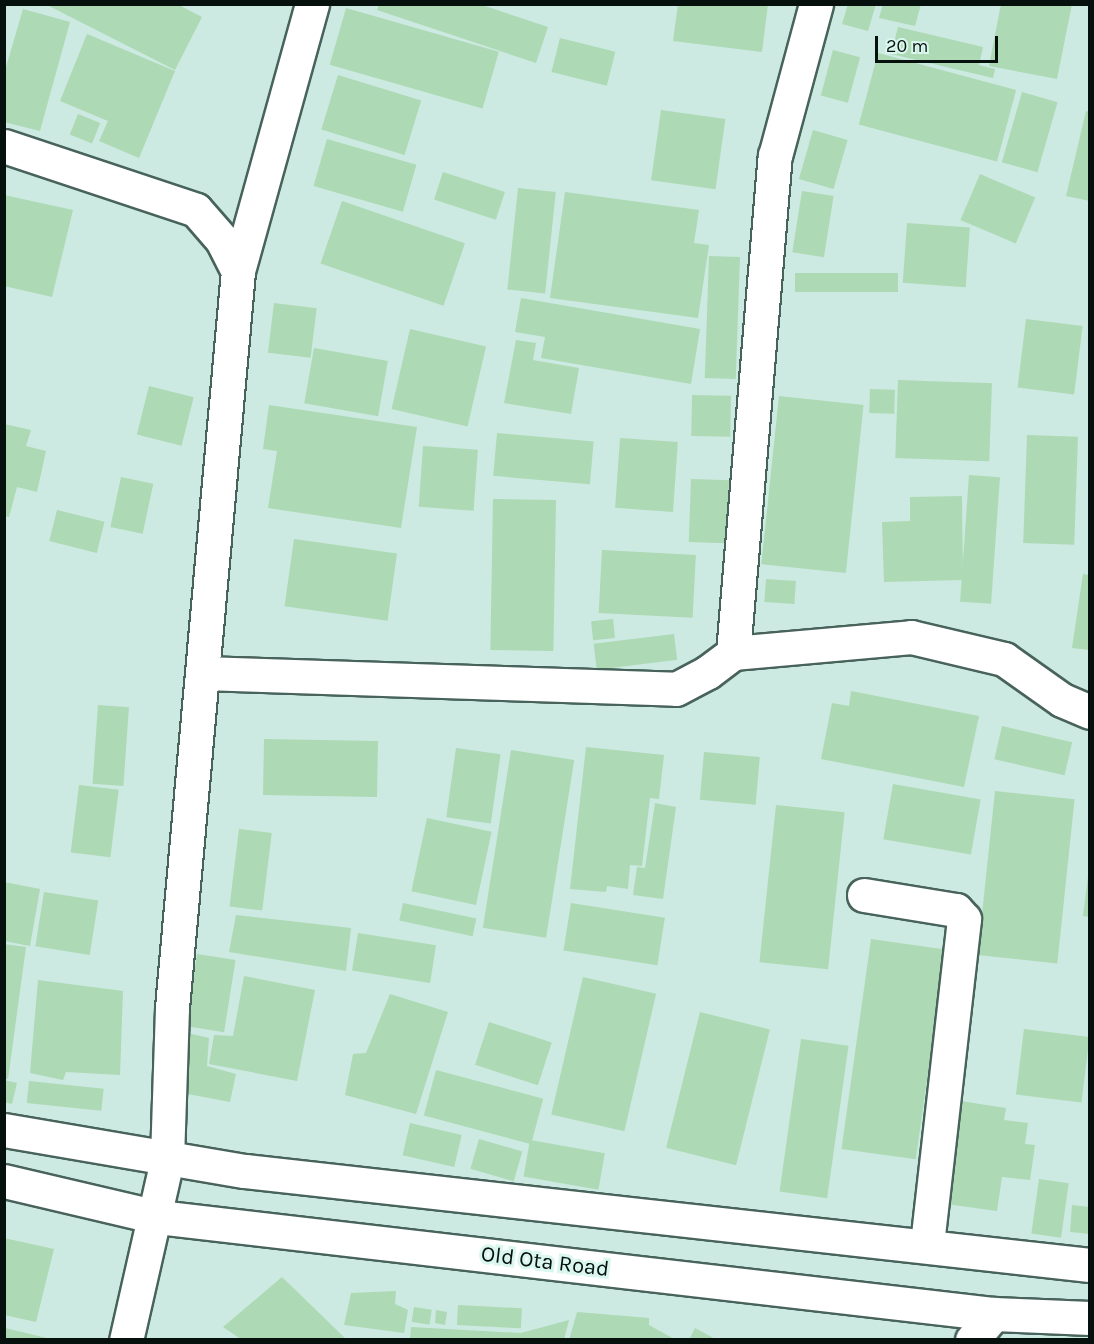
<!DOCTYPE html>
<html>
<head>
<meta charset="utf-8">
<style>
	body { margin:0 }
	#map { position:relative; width:1094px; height:1344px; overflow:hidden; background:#cceae1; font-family:Karla,sans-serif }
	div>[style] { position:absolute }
	.building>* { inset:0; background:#add9b4; transform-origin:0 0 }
	.roads { filter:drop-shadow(2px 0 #48635b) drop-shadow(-2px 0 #48635b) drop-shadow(0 2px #48635b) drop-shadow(0 -2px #48635b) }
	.minor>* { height:33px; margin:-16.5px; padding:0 16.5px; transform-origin:16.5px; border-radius:16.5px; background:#fff }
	span { translate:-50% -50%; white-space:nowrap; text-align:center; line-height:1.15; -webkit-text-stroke:6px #d9f7ee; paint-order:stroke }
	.street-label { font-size:22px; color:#06100d }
	.frame { position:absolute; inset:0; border:6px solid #06100d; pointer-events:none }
	.scale { position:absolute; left:875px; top:36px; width:123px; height:27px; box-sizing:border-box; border:3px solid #06100d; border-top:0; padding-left:8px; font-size:18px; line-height:21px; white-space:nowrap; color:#06100d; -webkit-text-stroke:4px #d9f7ee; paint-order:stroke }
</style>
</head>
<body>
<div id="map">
	<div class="building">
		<i style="clip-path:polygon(45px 4px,177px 4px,202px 17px,175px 70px)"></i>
		<i style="clip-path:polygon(379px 4px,479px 4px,548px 27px,536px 63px,377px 10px)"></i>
		<i style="clip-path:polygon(678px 4px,768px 4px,762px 52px,673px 41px)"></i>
		<i style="clip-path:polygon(848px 4px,876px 4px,868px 31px,842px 24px)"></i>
		<i style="clip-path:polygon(883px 4px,921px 4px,915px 26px,879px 18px)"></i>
		<i style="clip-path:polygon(1001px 4px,1072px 4px,1057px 79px,989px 66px)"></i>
		<i style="left:346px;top:8px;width:159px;height:59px;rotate:16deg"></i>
		<i style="clip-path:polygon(23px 9px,70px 22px,40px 131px,4px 122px,4px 74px)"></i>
		<i style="clip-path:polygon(898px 27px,983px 47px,979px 65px,995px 69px,993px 78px,891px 54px)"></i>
		<i style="clip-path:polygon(87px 34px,175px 71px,139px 158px,99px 141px,108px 121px,60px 101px)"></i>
		<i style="left:560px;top:38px;width:57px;height:35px;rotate:14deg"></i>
		<i style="left:833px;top:50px;width:28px;height:47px;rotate:15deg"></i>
		<i style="left:878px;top:53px;width:143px;height:74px;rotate:15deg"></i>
		<i style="left:338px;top:75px;width:87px;height:57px;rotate:17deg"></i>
		<i style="left:1022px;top:92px;width:37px;height:73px;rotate:16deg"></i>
		<i style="left:661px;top:110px;width:65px;height:71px;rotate:8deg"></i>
		<i style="clip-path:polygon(1086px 111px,1090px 112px,1090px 201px,1066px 196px)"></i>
		<i style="left:78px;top:114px;width:24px;height:22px;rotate:22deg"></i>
		<i style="left:813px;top:130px;width:36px;height:51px;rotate:16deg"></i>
		<i style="left:327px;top:139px;width:93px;height:49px;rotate:16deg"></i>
		<i style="left:443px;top:172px;width:65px;height:29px;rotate:18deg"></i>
		<i style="left:980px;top:174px;width:60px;height:50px;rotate:23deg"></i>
		<i style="left:518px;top:188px;width:38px;height:102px;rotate:6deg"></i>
		<i style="left:802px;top:191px;width:32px;height:62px;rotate:9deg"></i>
		<i style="clip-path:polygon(565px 192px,699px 210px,694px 243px,709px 245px,698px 318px,550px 298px)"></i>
		<i style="clip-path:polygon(4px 195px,73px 210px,52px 297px,4px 286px)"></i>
		<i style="left:342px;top:201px;width:130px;height:66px;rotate:19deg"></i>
		<i style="left:907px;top:223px;width:63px;height:60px;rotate:4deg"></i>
		<i style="left:709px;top:256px;width:31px;height:122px;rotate:2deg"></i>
		<i style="left:898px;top:273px;width:19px;height:103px;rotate:90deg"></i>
		<i style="clip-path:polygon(521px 298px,700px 329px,691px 384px,541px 358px,545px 337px,515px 332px)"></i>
		<i style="left:274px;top:303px;width:43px;height:50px;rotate:7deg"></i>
		<i style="left:1026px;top:319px;width:57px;height:69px;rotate:7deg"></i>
		<i style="left:410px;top:329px;width:78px;height:82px;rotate:13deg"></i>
		<i style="clip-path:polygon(516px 340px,536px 343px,533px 360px,579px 368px,571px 414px,504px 403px)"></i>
		<i style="left:314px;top:348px;width:75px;height:56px;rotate:10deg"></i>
		<i style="left:898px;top:380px;width:94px;height:78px;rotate:2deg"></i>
		<i style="left:149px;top:386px;width:46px;height:50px;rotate:14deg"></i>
		<i style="left:870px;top:389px;width:25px;height:24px;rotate:2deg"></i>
		<i style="left:692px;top:395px;width:39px;height:41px;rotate:1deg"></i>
		<i style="left:779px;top:396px;width:85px;height:169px;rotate:6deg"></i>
		<i style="clip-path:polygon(269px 405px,417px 427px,401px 528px,268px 508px,277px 451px,263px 449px)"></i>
		<i style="clip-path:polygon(4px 424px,31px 430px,26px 446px,46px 451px,37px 492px,17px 487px,9px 517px,4px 516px)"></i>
		<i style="left:497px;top:433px;width:97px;height:43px;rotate:5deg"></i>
		<i style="left:1027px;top:435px;width:51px;height:108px;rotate:2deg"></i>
		<i style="left:620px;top:438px;width:58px;height:70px;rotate:4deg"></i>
		<i style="left:423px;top:446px;width:55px;height:61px;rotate:4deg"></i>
		<i style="left:969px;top:475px;width:31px;height:127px;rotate:4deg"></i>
		<i style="left:121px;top:477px;width:33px;height:51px;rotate:12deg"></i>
		<i style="left:691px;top:479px;width:38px;height:63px;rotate:2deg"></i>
		<i style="clip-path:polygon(962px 496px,963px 580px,884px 582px,882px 522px,910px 521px,910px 497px)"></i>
		<i style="left:493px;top:499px;width:63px;height:151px;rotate:1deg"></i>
		<i style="left:57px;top:510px;width:49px;height:32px;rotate:14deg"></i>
		<i style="left:294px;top:539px;width:104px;height:68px;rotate:8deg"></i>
		<i style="left:602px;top:550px;width:94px;height:63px;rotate:3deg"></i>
		<i style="clip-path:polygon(1083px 574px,1090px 575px,1090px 650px,1072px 648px)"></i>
		<i style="left:766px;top:579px;width:30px;height:23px;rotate:4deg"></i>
		<i style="left:613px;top:619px;width:19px;height:22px;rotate:84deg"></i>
		<i style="left:674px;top:634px;width:26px;height:81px;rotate:83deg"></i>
		<i style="clip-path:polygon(851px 691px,979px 716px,964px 787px,821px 759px,832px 703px,849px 706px)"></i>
		<i style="left:98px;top:705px;width:31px;height:79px;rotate:4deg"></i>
		<i style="left:1002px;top:726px;width:72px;height:34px;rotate:13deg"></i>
		<i style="left:264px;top:739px;width:114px;height:56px;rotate:1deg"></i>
		<i style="clip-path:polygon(586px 747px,664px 755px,659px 799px,650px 798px,642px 866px,630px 865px,628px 889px,607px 886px,606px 892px,570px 889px)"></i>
		<i style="left:456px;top:748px;width:45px;height:70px;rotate:8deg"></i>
		<i style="left:511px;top:750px;width:64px;height:180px;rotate:9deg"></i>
		<i style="left:704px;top:752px;width:56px;height:48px;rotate:5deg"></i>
		<i style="left:893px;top:784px;width:89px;height:56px;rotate:10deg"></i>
		<i style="left:79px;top:785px;width:40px;height:68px;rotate:7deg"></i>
		<i style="left:995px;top:791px;width:80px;height:165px;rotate:6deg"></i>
		<i style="clip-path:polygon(655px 803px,676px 807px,663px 899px,633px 895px,637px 867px,645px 868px)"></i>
		<i style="left:776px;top:805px;width:69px;height:158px;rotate:6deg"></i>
		<i style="left:427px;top:818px;width:66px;height:75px;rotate:12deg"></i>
		<i style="left:239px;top:829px;width:33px;height:78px;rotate:7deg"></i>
		<i style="clip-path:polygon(1090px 861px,1090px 917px,1083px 916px)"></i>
		<i style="clip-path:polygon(4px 882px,40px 889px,30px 946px,4px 941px)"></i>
		<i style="left:44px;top:892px;width:55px;height:55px;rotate:9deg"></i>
		<i style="left:403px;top:903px;width:75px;height:18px;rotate:12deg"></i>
		<i style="left:571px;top:903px;width:95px;height:48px;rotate:9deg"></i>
		<i style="clip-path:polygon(236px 915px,351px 928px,346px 971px,229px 952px)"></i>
		<i style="left:358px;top:933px;width:79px;height:38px;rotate:9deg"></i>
		<i style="left:871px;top:939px;width:75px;height:212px;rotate:8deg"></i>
		<i style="clip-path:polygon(4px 944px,26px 947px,8px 1079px,4px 1078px)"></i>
		<i style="left:197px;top:954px;width:39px;height:73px;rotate:9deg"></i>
		<i style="clip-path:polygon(244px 976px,315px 990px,297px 1081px,209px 1064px,214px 1035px,233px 1036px)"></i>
		<i style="left:583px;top:977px;width:75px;height:141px;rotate:13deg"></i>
		<i style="clip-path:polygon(38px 980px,123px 991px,120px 1075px,66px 1072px,63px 1080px,30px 1073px)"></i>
		<i style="clip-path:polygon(390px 994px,448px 1012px,416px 1114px,345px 1095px,353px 1054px,366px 1053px)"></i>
		<i style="left:700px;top:1012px;width:72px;height:140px;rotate:14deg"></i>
		<i style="left:489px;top:1022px;width:66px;height:45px;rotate:18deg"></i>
		<i style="left:1024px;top:1029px;width:66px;height:66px;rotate:7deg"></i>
		<i style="clip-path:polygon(183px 1032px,209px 1038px,207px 1066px,236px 1074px,230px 1102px,177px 1092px)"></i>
		<i style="left:801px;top:1039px;width:48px;height:154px;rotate:8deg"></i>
		<i style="left:436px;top:1070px;width:111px;height:47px;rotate:15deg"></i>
		<i style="clip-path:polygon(4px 1080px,17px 1083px,12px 1104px,4px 1102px)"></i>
		<i style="left:29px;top:1081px;width:75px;height:22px;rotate:6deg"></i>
		<i style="clip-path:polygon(960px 1101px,1006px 1108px,1004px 1120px,1028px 1123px,1025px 1144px,1035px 1145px,1030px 1180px,1002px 1177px,997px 1211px,946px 1204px)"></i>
		<i style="left:410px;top:1123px;width:53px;height:33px;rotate:13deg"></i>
		<i style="left:479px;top:1139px;width:45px;height:31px;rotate:16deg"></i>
		<i style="left:530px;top:1140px;width:76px;height:37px;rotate:10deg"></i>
		<i style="left:1039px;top:1179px;width:30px;height:55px;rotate:8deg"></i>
		<i style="clip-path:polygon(1072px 1205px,1090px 1207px,1090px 1234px,1070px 1232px)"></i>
		<i style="clip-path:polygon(4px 1238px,54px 1249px,36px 1322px,4px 1315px)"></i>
		<i style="clip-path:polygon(282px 1277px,347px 1340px,242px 1340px,223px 1327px)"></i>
		<i style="clip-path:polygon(396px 1291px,395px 1304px,408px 1310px,404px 1333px,344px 1325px,351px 1293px)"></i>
		<i style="left:458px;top:1305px;width:64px;height:20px;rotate:3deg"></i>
		<i style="left:414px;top:1307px;width:18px;height:15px;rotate:9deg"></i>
		<i style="clip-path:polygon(436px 1310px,447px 1312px,445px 1325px,435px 1323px)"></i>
		<i style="clip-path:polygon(577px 1312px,649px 1318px,649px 1325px,676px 1340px,569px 1340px)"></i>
		<i style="clip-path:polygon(569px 1320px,564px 1340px,410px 1340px,411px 1327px,521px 1333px)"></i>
		<i style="clip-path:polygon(5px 1328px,51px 1339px,51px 1340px,5px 1340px)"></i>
		<i style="clip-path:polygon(695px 1328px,717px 1340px,689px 1340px)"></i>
	</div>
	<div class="roads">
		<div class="minor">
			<i style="left:4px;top:146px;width:202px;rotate:18.4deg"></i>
			<i style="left:196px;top:210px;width:40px;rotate:49deg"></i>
			<i style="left:222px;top:240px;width:35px;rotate:63deg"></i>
			<i style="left:238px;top:271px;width:740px;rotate:95.12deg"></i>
			<i style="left:172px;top:1008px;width:152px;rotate:91.9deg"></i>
			<i style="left:167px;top:1160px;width:185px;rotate:102.8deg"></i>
			<i style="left:238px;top:271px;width:277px;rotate:-74.5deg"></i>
			<i style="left:733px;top:653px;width:499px;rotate:-85.2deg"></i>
			<i style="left:775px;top:156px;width:157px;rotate:-74.9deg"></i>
			<i style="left:203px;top:673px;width:473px;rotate:1.9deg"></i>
			<i style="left:676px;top:689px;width:36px;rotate:-28deg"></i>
			<i style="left:708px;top:672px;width:31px;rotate:-37deg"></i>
			<i style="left:733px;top:653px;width:179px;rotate:-5.1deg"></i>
			<i style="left:911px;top:637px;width:96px;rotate:13.3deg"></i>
			<i style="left:1004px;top:659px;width:71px;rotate:35.3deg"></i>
			<i style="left:1062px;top:700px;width:30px;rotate:23deg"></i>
			<i style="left:864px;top:895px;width:93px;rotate:9.3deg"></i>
			<i style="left:956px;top:910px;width:12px;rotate:48deg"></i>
			<i style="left:964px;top:919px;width:328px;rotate:96.5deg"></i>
			<i style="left:4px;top:1130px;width:244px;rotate:9.7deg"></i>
			<i style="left:245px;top:1171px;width:850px;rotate:6.35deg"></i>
			<i style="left:4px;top:1181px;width:158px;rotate:13.2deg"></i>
			<i style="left:158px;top:1217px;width:842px;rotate:6.62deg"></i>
			<i style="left:994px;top:1314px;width:96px;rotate:2.4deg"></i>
			<i style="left:972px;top:1340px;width:34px;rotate:-50deg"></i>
		</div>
	</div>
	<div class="street-label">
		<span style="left:545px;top:1262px;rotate:7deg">Old Ota Road</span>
	</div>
	<div class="frame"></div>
	<div class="scale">20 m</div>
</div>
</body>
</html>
